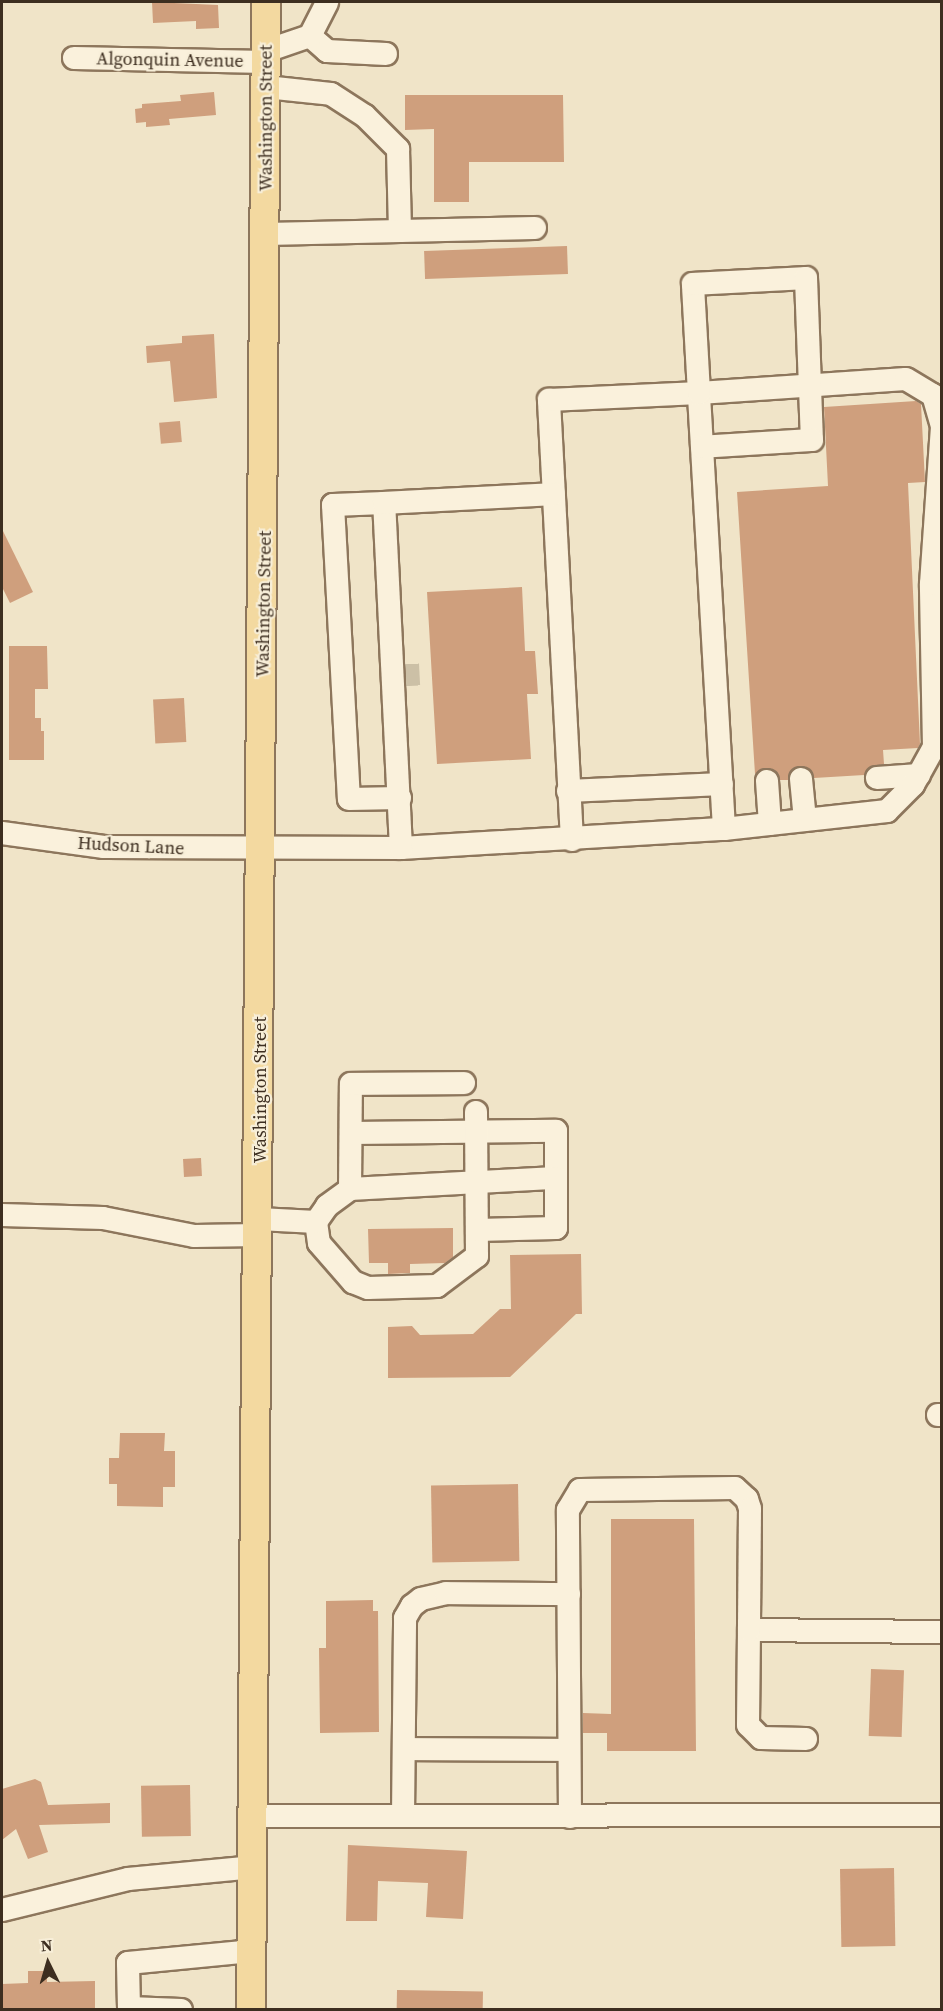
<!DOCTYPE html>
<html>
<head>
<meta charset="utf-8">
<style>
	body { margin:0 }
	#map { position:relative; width:943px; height:2011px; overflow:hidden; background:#f0e4c8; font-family:"Source Serif 4",serif }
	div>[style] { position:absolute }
	.building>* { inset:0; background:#cf9f7d; transform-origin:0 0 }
	.minor-tunnel>* { height:22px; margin-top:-11px; transform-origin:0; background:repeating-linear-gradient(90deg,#ccc0a6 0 22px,transparent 0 33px) }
	.roads { filter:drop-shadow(2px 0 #8d765c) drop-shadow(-2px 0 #8d765c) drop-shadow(0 2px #8d765c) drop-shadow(0 -2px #8d765c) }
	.minor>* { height:22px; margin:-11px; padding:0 11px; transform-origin:11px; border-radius:11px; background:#faf1dc }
	.major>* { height:28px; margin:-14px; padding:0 14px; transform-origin:14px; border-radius:14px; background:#f3d9a0 }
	span { translate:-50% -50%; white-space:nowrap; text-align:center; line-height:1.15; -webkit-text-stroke:4.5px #f7eed8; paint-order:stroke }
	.street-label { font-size:18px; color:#3d2e20 }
	.frame { position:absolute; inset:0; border:3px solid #3d2e20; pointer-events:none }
	.north { position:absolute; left:18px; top:1933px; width:60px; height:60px; -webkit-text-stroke:4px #f7eed8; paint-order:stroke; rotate:355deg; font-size:16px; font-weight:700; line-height:24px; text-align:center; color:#3d2e20 }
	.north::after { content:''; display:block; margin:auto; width:21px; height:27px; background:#3d2e20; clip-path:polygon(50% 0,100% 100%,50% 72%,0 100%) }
</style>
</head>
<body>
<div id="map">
	<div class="building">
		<i style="clip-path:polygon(152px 2px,218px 5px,219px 28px,196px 29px,196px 21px,153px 23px)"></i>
		<i style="clip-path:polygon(214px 92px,216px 115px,169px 119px,170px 125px,146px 127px,146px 122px,136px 123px,135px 109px,142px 108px,142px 104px,181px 101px,180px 95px)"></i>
		<i style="clip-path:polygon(405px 95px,563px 95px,564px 162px,469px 162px,469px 202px,434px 202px,434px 129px,405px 130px)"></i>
		<i style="left:567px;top:246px;width:28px;height:143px;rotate:88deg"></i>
		<i style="clip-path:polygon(214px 334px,217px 398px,174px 402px,170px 361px,147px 363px,146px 346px,182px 343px,182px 336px)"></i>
		<i style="clip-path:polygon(916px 401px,921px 404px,925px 482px,908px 483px,920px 744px,918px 748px,883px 750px,884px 764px,870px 767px,864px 775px,814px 778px,812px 771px,800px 766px,793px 768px,788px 780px,780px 780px,778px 773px,767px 768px,755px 774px,737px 492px,828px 486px,824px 407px)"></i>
		<i style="left:180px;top:421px;width:21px;height:21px;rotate:85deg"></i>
		<i style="clip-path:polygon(2px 529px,33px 592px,10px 603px,2px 587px)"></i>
		<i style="clip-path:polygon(522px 587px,525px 651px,535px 651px,538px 694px,527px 694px,531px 759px,437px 764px,427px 592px)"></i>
		<i style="clip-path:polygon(9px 646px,47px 646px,48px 689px,35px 689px,35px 718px,41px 718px,41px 731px,44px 731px,44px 760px,9px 760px)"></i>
		<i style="left:184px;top:698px;width:44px;height:31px;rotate:87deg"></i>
		<i style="left:201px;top:1158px;width:18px;height:18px;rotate:87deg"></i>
		<i style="clip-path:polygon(453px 1228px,453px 1257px,445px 1263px,410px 1264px,410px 1273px,388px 1274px,388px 1263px,369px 1263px,368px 1229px)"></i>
		<i style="clip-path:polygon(581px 1254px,582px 1314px,576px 1314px,510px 1377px,388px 1378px,388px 1327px,412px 1326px,420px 1335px,473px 1334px,500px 1309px,511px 1309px,510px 1255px)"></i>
		<i style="clip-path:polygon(120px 1433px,165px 1433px,164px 1451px,175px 1451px,175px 1487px,163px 1487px,163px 1507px,117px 1506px,117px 1484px,109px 1484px,109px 1458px,119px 1458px)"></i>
		<i style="left:518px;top:1484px;width:77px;height:87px;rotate:89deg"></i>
		<i style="clip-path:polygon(611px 1519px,694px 1519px,696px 1751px,607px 1751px,607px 1733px,583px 1733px,583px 1713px,611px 1714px)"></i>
		<i style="clip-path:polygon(373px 1600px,373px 1611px,378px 1611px,379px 1732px,320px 1733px,319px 1648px,326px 1648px,326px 1601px)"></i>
		<i style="left:871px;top:1669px;width:33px;height:67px;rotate:2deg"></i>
		<i style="clip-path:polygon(35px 1779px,41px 1782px,48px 1805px,110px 1803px,110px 1823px,39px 1825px,48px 1852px,28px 1859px,16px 1829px,2px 1840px,2px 1789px)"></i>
		<i style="left:190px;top:1785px;width:51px;height:49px;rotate:89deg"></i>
		<i style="clip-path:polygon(348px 1845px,467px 1851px,463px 1919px,426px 1917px,428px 1883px,378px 1881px,377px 1921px,346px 1921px)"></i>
		<i style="left:894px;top:1868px;width:78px;height:54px;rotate:89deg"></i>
		<i style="clip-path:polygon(28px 1971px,47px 1971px,47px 1982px,95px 1981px,95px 2010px,2px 2010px,2px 1984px,28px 1983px)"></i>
		<i style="left:397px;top:1990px;width:86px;height:20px;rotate:1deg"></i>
	</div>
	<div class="minor-tunnel">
		<i style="left:408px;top:664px;width:22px;rotate:87deg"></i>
	</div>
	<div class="roads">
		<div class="minor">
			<i style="left:310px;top:36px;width:23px;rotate:41deg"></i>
			<i style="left:327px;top:51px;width:59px;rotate:2.9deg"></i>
			<i style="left:266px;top:51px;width:46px;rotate:-18.8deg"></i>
			<i style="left:310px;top:36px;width:38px;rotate:-63deg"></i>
			<i style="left:74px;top:58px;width:192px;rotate:1.2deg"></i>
			<i style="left:266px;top:87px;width:65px;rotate:6.1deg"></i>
			<i style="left:331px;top:94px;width:40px;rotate:32.9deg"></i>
			<i style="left:365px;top:116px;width:47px;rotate:45deg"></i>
			<i style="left:398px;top:149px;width:82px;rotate:88.6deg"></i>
			<i style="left:266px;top:234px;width:269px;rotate:-1.3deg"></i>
			<i style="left:384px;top:503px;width:51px;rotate:177.8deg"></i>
			<i style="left:333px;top:505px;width:294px;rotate:86.9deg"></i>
			<i style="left:349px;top:799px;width:51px;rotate:-1.1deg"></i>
			<i style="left:877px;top:778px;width:42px;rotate:-4.1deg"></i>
			<i style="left:801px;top:779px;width:41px;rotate:84.4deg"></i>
			<i style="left:767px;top:781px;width:43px;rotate:86deg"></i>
			<i style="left:568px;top:791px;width:154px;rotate:-2.6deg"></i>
			<i style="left:724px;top:829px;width:437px;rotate:-93.3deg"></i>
			<i style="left:699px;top:393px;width:207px;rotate:-3.9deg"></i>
			<i style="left:906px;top:379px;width:31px;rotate:31deg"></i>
			<i style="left:933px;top:395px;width:32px;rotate:74deg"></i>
			<i style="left:2px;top:833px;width:103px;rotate:7.8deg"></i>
			<i style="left:104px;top:847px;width:297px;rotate:0.2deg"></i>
			<i style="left:401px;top:848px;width:324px;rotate:-3.4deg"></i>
			<i style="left:724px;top:829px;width:164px;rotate:-6.3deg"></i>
			<i style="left:887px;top:811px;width:37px;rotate:-45deg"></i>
			<i style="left:913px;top:785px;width:43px;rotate:-61.1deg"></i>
			<i style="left:934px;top:747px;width:163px;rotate:-91.1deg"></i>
			<i style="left:931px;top:584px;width:157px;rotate:-86deg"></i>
			<i style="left:572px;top:840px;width:441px;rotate:-93deg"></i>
			<i style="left:549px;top:400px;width:150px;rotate:-2.7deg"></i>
			<i style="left:699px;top:393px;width:109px;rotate:-93.2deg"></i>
			<i style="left:693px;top:284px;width:113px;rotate:-3deg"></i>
			<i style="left:806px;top:278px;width:162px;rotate:87.9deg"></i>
			<i style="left:812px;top:440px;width:110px;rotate:176.4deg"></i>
			<i style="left:401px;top:848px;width:345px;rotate:-92.8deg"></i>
			<i style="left:384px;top:503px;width:170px;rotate:-3deg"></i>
			<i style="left:351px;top:1133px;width:205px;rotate:-0.6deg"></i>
			<i style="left:556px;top:1131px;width:47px;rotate:90deg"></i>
			<i style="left:350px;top:1189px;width:105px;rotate:-89.5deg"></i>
			<i style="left:351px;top:1084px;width:113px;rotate:-0.5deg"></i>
			<i style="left:2px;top:1215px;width:101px;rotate:1.7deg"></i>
			<i style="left:103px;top:1218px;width:93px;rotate:11.2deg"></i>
			<i style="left:194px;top:1236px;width:65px;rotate:-0.9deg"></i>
			<i style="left:259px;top:1219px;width:57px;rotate:3deg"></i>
			<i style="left:316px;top:1222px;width:21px;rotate:82deg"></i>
			<i style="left:319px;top:1243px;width:52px;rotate:48.9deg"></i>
			<i style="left:353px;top:1282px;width:16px;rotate:22deg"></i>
			<i style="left:368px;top:1288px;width:69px;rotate:-1.7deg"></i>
			<i style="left:437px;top:1286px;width:50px;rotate:-36.9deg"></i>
			<i style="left:477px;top:1256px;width:144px;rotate:-90.4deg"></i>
			<i style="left:316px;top:1222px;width:19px;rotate:-55deg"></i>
			<i style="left:327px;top:1206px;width:29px;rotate:-36deg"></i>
			<i style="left:350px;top:1189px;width:206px;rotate:-3.1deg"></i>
			<i style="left:556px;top:1178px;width:50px;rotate:90deg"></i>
			<i style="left:556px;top:1228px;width:79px;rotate:178.5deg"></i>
			<i style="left:938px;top:1415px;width:4px"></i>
			<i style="left:806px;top:1739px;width:45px;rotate:-178.7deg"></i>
			<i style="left:761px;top:1738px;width:18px;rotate:-135deg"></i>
			<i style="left:748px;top:1725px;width:95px;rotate:-89.4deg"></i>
			<i style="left:749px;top:1630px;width:193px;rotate:0.6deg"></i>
			<i style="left:404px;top:1749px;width:165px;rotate:0.3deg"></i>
			<i style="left:255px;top:1816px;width:687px;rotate:-0.08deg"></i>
			<i style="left:403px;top:1816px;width:198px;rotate:-89.4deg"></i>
			<i style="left:405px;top:1618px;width:14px;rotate:-60deg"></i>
			<i style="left:412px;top:1606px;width:11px;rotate:-38deg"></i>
			<i style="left:421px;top:1599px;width:26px;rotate:-13deg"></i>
			<i style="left:446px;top:1593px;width:123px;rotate:0.5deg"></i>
			<i style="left:570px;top:1817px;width:307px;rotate:-90.4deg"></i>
			<i style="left:568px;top:1510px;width:23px;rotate:-59deg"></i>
			<i style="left:580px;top:1490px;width:155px;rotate:-0.7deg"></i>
			<i style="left:735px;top:1488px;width:16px;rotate:43deg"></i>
			<i style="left:747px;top:1499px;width:10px;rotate:73deg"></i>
			<i style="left:750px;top:1509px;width:121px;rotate:90.5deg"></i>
			<i style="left:2px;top:1910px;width:130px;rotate:-13.8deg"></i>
			<i style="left:128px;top:1879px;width:127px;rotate:-5.4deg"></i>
			<i style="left:181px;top:2010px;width:52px;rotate:-177.8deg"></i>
			<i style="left:129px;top:2008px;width:45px;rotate:-91.3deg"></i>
			<i style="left:128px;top:1963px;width:126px;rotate:-5.5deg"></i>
		</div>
		<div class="major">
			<i style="left:251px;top:2010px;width:2008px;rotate:-89.57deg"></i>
		</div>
	</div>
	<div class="street-label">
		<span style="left:170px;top:60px;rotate:1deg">Algonquin Avenue</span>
		<span style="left:266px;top:118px;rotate:-90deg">Washington Street</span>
		<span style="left:264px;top:604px;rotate:-89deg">Washington Street</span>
		<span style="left:131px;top:846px;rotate:3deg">Hudson Lane</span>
		<span style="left:260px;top:1090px;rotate:-90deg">Washington Street</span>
	</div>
	<div class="frame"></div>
	<div class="north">N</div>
</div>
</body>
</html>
